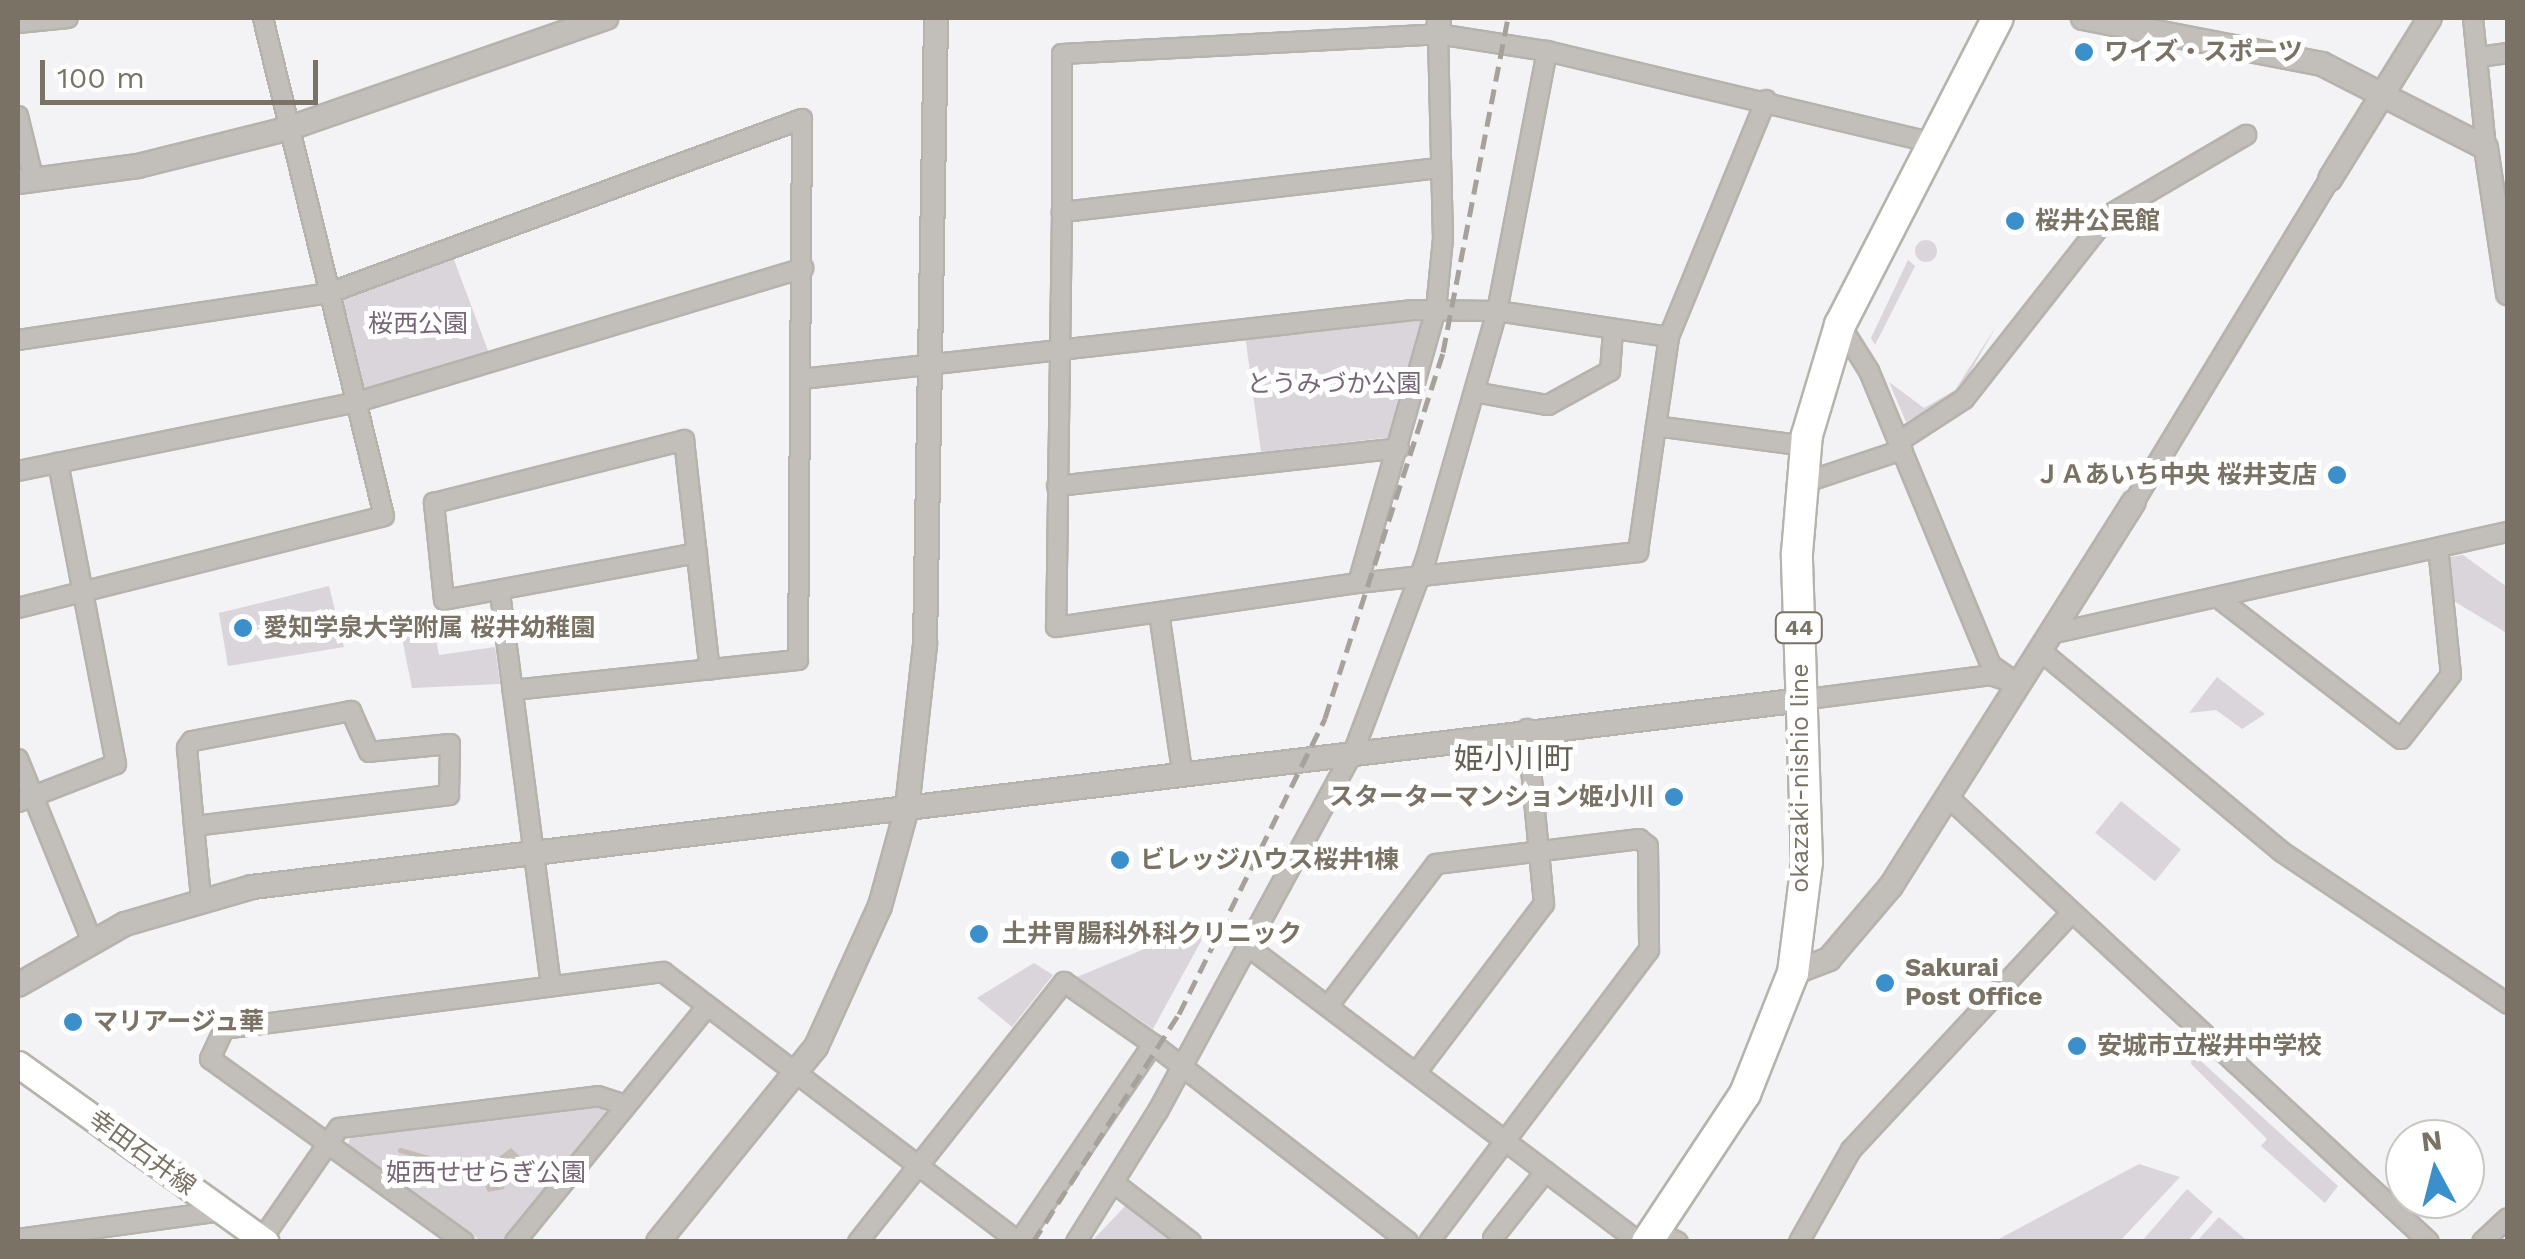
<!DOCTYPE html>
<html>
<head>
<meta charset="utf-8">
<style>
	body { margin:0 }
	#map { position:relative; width:2525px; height:1259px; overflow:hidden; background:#f3f2f5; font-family:"Work Sans","Noto Sans JP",sans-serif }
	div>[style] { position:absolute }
	.green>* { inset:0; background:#dad4db; transform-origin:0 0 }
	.round { border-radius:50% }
	.water>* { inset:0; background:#c5bcb6 }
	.stream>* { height:5px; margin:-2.5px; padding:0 2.5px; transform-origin:2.5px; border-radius:2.5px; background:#c5bcb6 }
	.roads { filter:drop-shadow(2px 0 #b6b3ad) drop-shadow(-2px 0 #b6b3ad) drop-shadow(0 2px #b6b3ad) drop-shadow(0 -2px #b6b3ad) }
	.minor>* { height:18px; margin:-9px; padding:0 9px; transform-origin:9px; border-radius:9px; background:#c2bfbb }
	.tertiary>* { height:22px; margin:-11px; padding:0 11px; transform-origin:11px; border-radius:11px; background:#c2bfbb }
	.secondary>* { height:25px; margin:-12.5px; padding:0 12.5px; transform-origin:12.5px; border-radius:12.5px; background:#fff }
	.primary>* { height:30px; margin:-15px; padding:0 15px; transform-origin:15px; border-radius:15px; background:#fff }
	.rail>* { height:5px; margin-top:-2.5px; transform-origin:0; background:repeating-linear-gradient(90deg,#a6a29b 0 15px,transparent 0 23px) }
	.dots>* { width:28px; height:28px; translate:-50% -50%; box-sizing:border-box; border:5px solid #fff; border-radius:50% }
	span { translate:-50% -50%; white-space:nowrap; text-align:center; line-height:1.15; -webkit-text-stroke:10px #fff; paint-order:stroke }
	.shield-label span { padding:2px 8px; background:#fff; border:2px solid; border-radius:8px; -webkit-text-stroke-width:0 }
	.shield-label { font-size:22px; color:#7a7264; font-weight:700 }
	.poi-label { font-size:25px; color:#7a7264; font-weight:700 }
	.left { translate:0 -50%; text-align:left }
	.right { translate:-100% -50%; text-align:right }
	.park-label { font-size:25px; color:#767 }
	.street-label { font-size:25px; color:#7a7264 }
	.quarter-label { font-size:30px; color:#655f55 }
	.frame { position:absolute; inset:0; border:20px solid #7a7264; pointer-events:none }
	.north { position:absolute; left:2385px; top:1119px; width:100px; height:100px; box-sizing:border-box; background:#fff; border:2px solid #cac7c1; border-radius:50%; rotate:353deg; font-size:28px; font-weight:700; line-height:40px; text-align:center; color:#7a7264 }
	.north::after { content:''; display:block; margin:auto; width:35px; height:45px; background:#3b90cc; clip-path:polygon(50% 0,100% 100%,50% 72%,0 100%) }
	.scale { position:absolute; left:40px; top:60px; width:278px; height:45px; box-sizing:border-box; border:5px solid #7a7264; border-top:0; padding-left:12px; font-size:30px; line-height:35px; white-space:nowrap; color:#7a7264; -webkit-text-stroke:8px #fff; paint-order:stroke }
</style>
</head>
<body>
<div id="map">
	<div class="green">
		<i class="round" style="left:1915px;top:240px;width:22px;height:22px"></i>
		<i style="clip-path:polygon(453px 257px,490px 356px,372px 393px,359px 388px,334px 298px)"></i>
		<i style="clip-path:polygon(1908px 260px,1915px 266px,1875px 345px,1871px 338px)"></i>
		<i style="clip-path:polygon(1427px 313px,1392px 437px,1261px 452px,1245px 335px)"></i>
		<i style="clip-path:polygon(1997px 325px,1958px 393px,1906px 422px,1889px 382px,1924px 408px,1955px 390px)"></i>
		<i style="clip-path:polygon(2463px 555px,2507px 587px,2505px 632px,2452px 600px,2445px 558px)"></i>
		<i style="clip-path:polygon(329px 586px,344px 647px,228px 666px,219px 613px)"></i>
		<i style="clip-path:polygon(431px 613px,439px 655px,495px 647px,500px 684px,412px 688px,398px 618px)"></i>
		<i style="clip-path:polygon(2217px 677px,2265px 714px,2242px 729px,2216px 710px,2189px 713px)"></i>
		<i style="left:2121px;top:801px;width:77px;height:41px;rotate:39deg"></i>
		<i style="clip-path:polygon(1212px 921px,1153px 1029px,1077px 977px)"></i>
		<i style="clip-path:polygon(1034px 963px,1053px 975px,1012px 1027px,977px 998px)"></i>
		<i style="clip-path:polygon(2192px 1053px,2338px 1186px,2325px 1203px,2261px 1146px,2267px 1139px,2191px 1064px)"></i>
		<i style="clip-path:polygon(602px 1103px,607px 1115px,506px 1241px,481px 1241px,347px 1148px,352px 1131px)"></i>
		<i style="clip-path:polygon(2139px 1164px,2180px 1177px,2120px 1241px,1995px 1241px)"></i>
		<i style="clip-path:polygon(2187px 1189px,2213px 1212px,2188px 1241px,2142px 1241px)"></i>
		<i style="clip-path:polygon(1130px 1201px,1182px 1242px,1091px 1242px)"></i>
		<i style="clip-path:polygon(2219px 1217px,2245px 1239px,2243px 1241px,2197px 1241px)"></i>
	</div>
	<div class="water">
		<i style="clip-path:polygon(511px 1148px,525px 1161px,506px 1174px,504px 1189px,488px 1192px,479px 1172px)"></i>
	</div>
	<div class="stream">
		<i style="left:400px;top:1150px;width:82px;rotate:15.6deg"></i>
	</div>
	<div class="roads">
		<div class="minor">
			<i style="left:2473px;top:18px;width:131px;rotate:84.3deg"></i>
			<i style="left:18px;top:23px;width:50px;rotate:-5.7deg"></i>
			<i style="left:2479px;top:57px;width:29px;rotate:-8deg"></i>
			<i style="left:1766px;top:100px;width:256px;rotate:112.3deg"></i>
			<i style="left:1669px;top:337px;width:90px;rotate:98.3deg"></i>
			<i style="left:1656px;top:426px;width:150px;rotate:7.6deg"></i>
			<i style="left:18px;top:116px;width:67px;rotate:76.2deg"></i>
			<i style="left:1438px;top:168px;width:379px;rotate:173.3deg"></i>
			<i style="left:1062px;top:212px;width:415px;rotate:90.8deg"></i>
			<i style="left:1056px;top:627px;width:305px;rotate:-8.3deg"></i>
			<i style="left:1358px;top:583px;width:285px;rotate:-74.1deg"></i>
			<i style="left:1436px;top:309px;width:70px;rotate:-84.3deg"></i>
			<i style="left:1443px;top:239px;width:205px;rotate:-91.4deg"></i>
			<i style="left:1062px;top:212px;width:158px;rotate:-90deg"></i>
			<i style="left:1062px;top:54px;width:377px;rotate:-3deg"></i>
			<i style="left:1438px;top:34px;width:110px;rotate:8.9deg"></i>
			<i style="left:1547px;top:51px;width:396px;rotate:13.4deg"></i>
			<i style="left:1840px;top:325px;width:54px;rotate:57.8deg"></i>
			<i style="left:1869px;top:371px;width:318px;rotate:67.5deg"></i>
			<i style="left:1991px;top:665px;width:35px;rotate:35deg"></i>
			<i style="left:18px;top:340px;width:315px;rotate:-8.6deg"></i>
			<i style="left:329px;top:293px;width:504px;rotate:-20.2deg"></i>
			<i style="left:802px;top:119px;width:541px;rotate:90.42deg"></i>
			<i style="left:798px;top:660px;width:287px;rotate:174deg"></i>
			<i style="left:802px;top:379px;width:615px;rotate:-6.44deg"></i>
			<i style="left:1413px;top:310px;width:84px;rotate:0.7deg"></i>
			<i style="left:1497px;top:311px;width:174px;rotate:8.6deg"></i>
			<i style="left:1474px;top:392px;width:75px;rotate:10deg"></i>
			<i style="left:1548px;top:405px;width:71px;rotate:-28.7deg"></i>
			<i style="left:1610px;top:371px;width:40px;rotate:-85.7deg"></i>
			<i style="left:1898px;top:442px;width:79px;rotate:-33.1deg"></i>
			<i style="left:1964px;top:399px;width:234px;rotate:-51.8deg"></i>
			<i style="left:2109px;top:215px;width:159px;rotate:-30.3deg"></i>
			<i style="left:18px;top:471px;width:346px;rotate:-11.5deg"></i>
			<i style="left:357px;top:402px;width:466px;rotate:-16.7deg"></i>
			<i style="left:1800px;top:484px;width:108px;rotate:-18.4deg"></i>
			<i style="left:1057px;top:486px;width:344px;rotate:-6.3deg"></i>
			<i style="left:2134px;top:502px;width:378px;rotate:-58.8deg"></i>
			<i style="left:697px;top:553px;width:257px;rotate:169.5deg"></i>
			<i style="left:444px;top:600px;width:98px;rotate:-95.9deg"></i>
			<i style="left:434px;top:503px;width:258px;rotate:-14.1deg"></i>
			<i style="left:684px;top:440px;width:231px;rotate:83.6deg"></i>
			<i style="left:1358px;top:583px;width:282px;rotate:-6.3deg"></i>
			<i style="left:1638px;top:552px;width:127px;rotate:-81.9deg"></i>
			<i style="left:500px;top:593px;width:395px;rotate:82.6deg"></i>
			<i style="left:2217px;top:597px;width:232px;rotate:37.7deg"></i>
			<i style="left:2401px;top:739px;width:81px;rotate:-52deg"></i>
			<i style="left:2451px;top:675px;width:128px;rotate:-95.8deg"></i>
			<i style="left:18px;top:608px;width:377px;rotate:-14.1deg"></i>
			<i style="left:384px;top:516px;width:512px;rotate:-103.66deg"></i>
			<i style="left:1159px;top:613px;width:159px;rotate:81.7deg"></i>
			<i style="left:2055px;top:633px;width:464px;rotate:-12.6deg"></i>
			<i style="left:2042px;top:652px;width:312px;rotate:39.8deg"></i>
			<i style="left:2282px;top:852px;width:272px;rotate:33.9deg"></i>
			<i style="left:1801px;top:700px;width:191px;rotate:-7.5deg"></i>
			<i style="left:1990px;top:675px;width:19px;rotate:18deg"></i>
			<i style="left:18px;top:759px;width:196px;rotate:67.9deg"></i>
			<i style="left:1950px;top:799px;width:652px;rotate:42.76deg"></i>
			<i style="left:18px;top:802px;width:105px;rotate:-21.2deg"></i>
			<i style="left:116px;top:764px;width:307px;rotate:-100.9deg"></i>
			<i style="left:194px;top:826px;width:257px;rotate:-6.9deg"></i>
			<i style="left:449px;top:795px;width:51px;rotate:-88.9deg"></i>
			<i style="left:450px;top:744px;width:81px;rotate:174.4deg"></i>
			<i style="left:369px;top:752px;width:45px;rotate:-113.7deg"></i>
			<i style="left:351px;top:711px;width:162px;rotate:169.3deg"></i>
			<i style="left:192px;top:741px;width:9px;rotate:126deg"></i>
			<i style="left:187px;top:748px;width:78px;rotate:84.9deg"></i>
			<i style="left:194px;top:826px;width:72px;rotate:84.4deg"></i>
			<i style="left:1250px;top:948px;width:488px;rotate:37.1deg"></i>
			<i style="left:1329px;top:1005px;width:177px;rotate:-52.8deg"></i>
			<i style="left:1436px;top:864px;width:205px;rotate:-7deg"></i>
			<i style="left:1639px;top:839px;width:11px;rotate:38deg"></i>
			<i style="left:1648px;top:846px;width:104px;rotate:89.4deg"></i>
			<i style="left:1649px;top:950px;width:366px;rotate:127deg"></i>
			<i style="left:1153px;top:1044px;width:323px;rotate:37.8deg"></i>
			<i style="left:1416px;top:1073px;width:212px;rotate:-52.9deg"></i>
			<i style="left:1544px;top:904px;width:176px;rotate:-95.5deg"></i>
			<i style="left:1114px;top:1183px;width:97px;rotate:37.5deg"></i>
			<i style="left:1655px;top:1230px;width:26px;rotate:28deg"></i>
			<i style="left:1493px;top:1238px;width:85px;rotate:-51.7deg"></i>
			<i style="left:18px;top:1239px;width:207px;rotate:-7.8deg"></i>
			<i style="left:262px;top:1239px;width:135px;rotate:-55.3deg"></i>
			<i style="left:339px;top:1128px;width:261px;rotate:-7deg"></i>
			<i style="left:598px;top:1096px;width:29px;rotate:18deg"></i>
			<i style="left:464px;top:1242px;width:313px;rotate:-144.2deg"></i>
			<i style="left:210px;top:1059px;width:33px;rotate:-65deg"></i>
			<i style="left:224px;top:1029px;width:443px;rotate:-7.4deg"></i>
			<i style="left:663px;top:972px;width:447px;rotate:37.2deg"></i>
			<i style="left:515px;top:1242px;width:303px;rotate:-50.8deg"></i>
			<i style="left:858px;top:1242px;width:332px;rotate:-51.6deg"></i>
			<i style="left:1064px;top:982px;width:108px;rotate:34.9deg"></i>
			<i style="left:1153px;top:1044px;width:239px;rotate:124.1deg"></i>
			<i style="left:1076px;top:1242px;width:155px;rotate:-58deg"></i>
			<i style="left:1158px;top:1111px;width:413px;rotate:-61.5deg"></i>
			<i style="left:1355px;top:748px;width:202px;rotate:-69.4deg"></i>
			<i style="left:1426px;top:559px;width:258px;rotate:-74deg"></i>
			<i style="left:1497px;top:311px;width:265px;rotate:-79.1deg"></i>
			<i style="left:1799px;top:1242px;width:106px;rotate:-60.5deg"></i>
			<i style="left:1851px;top:1150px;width:322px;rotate:-47.1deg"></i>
			<i style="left:2482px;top:1242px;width:35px;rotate:-43deg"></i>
		</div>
		<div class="tertiary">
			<i style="left:2083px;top:18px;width:243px;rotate:10.9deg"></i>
			<i style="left:2322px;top:64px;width:184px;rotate:27.1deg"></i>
			<i style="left:2486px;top:148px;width:147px;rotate:81.4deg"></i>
			<i style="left:1438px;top:34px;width:16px;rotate:-86deg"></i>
			<i style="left:2330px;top:179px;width:190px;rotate:-58.2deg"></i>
			<i style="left:18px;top:182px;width:121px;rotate:-7.6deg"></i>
			<i style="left:138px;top:166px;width:157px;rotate:-14deg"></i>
			<i style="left:290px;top:128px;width:335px;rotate:-19.2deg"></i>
			<i style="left:1793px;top:973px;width:39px;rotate:-21deg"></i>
			<i style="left:1829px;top:959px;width:96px;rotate:-49.7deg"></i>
			<i style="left:1891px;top:886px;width:454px;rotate:-57.7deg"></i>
			<i style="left:18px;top:985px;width:123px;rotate:-29.7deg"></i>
			<i style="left:125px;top:924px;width:132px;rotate:-16.2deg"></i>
			<i style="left:252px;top:887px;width:1560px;rotate:-6.88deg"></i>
			<i style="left:658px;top:1242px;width:251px;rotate:-51deg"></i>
			<i style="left:816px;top:1047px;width:155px;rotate:-65.6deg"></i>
			<i style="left:880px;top:906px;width:102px;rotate:-74.6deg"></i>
			<i style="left:907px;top:808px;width:165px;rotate:-83.7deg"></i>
			<i style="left:925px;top:644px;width:626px;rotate:-88.99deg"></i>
		</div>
		<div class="secondary">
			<i style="left:18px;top:1064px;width:305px;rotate:35.7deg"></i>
		</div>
		<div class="primary">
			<i style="left:1647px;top:1242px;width:178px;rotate:-56.5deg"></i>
			<i style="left:1745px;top:1094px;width:130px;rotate:-68.4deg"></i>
			<i style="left:1793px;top:973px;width:112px;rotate:-82.8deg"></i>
			<i style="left:1807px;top:862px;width:309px;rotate:-91.9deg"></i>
			<i style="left:1797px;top:553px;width:118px;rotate:-85.2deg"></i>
			<i style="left:1807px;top:435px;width:115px;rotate:-73.3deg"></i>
			<i style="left:1840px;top:325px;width:345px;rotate:-62.8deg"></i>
		</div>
	</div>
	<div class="rail">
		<i style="left:1033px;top:1242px;width:271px;rotate:-57.4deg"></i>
		<i style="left:1179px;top:1014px;width:330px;rotate:-63.7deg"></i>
		<i style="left:1325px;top:718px;width:385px;rotate:-72.1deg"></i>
		<i style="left:1443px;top:352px;width:340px;rotate:-79deg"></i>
	</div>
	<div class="dots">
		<i style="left:2084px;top:52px;background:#3b90cc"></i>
		<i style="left:2015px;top:221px;background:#3b90cc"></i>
		<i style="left:2337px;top:475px;background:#3b90cc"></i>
		<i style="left:243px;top:628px;background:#3b90cc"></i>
		<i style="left:1674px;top:797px;background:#3b90cc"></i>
		<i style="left:1120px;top:860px;background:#3b90cc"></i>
		<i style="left:979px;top:934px;background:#3b90cc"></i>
		<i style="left:1885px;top:983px;background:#3b90cc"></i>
		<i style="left:73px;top:1022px;background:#3b90cc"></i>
		<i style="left:2077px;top:1046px;background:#3b90cc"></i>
	</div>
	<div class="shield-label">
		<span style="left:1799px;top:628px">44</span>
	</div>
	<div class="poi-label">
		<span class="left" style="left:2104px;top:52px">ワイズ・スポーツ</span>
		<span class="left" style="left:2035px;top:221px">桜井公民館</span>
		<span class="right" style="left:2317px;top:475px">ＪＡあいち中央 桜井支店</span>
		<span class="left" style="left:263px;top:628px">愛知学泉大学附属 桜井幼稚園</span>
		<span class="right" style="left:1654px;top:797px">スターターマンション姫小川</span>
		<span class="left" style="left:1140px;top:860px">ビレッジハウス桜井1棟</span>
		<span class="left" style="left:1002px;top:934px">土井胃腸科外科クリニック</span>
		<span class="left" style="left:1905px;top:983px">Sakurai<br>Post Office</span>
		<span class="left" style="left:93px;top:1022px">マリアージュ華</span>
		<span class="left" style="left:2097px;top:1046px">安城市立桜井中学校</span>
	</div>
	<div class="park-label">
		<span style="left:418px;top:324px">桜西公園</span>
		<span style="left:1334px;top:384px">とうみづか公園</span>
		<span style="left:486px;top:1173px">姫西せせらぎ公園</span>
	</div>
	<div class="street-label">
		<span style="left:1800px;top:778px;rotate:-90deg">okazaki-nishio line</span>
		<span style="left:142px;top:1153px;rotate:36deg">幸田石井線</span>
	</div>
	<div class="quarter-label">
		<span style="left:1514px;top:759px">姫小川町</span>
	</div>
	<div class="frame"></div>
	<div class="north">N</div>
	<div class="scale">100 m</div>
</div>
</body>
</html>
